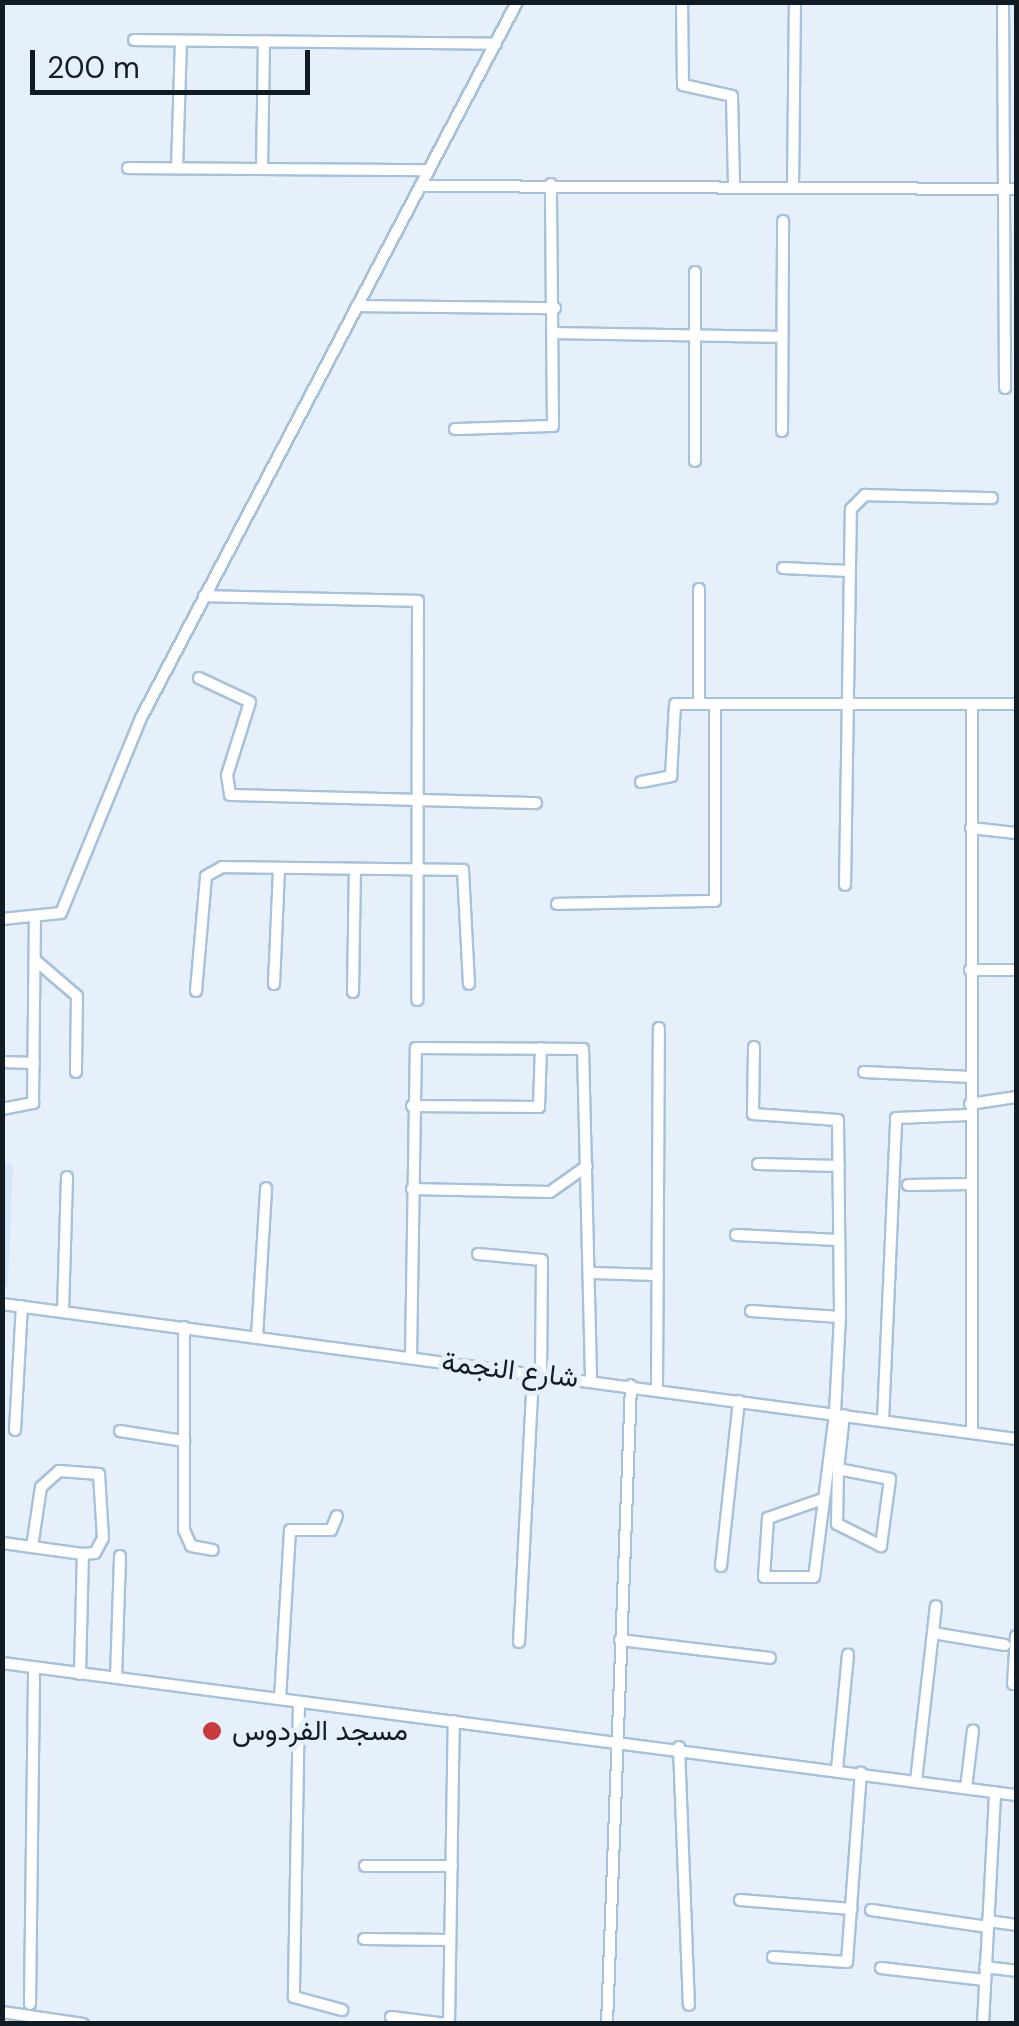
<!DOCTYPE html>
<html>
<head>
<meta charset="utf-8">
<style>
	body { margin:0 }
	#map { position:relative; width:1019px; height:2026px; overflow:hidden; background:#e5f0fa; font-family:"DM Sans",Vazirmatn,sans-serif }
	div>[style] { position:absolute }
	.built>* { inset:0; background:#d4e7fa }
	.roads { filter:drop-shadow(2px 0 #a7c1db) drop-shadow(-2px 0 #a7c1db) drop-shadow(0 2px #a7c1db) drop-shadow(0 -2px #a7c1db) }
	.minor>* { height:10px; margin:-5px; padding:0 5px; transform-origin:5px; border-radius:5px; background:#fff }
	.dots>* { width:28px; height:28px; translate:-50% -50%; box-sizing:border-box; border:5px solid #e5f0fa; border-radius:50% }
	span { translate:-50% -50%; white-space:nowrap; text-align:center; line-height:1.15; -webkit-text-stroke:10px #e5f0fa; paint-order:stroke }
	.street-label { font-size:28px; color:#111b24 }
	.poi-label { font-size:28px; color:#111b24 }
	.left { translate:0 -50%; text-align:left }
	.frame { position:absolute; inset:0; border:5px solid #111b24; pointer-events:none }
	.scale { position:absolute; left:30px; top:50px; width:280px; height:45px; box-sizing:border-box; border:5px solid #111b24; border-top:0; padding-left:12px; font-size:30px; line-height:35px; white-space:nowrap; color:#111b24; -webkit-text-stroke:8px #e5f0fa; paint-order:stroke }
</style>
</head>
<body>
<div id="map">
	<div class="built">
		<i style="clip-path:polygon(3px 1164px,13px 1164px,8px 1287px,3px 1287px)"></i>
	</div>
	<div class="roads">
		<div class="minor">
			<i style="left:682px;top:2px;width:83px;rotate:89.3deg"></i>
			<i style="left:683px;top:85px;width:50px;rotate:12.7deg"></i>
			<i style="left:732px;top:96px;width:91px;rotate:88.7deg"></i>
			<i style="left:1003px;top:2px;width:386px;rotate:89.7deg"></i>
			<i style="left:134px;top:40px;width:362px;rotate:0.6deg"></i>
			<i style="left:128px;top:168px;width:300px;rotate:0.4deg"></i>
			<i style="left:177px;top:168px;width:127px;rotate:-88.2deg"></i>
			<i style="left:262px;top:169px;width:128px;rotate:-89.1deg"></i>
			<i style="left:420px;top:186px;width:596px;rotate:0.29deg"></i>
			<i style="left:793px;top:188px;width:186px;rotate:-89.4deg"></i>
			<i style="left:695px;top:272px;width:189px;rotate:90deg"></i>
			<i style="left:357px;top:306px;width:198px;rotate:0.6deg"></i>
			<i style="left:556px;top:333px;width:225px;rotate:1deg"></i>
			<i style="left:455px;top:429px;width:98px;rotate:-1.8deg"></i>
			<i style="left:553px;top:426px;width:242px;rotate:-90.5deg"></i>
			<i style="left:782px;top:431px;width:210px;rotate:-89.7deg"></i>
			<i style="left:783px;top:568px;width:65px;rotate:2.6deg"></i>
			<i style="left:699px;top:589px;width:115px;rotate:90deg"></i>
			<i style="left:204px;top:596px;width:214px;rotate:1.3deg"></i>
			<i style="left:418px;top:601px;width:399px;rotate:90.1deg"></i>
			<i style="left:199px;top:678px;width:56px;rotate:25.2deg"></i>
			<i style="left:250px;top:702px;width:77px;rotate:107.5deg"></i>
			<i style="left:227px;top:775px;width:20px;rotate:81deg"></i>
			<i style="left:230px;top:795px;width:306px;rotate:1.5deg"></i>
			<i style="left:972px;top:704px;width:729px;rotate:90deg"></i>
			<i style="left:641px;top:782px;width:31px;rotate:-11deg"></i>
			<i style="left:671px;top:776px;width:72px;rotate:-86.8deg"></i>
			<i style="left:675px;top:704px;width:341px"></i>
			<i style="left:971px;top:828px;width:45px;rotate:6.3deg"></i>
			<i style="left:845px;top:885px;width:376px;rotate:-89.1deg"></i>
			<i style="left:851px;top:509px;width:20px;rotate:-45deg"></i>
			<i style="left:865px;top:495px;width:127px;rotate:1.4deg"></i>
			<i style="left:557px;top:904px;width:158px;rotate:-1.1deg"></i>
			<i style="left:715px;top:901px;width:197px;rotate:-90deg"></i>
			<i style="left:2px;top:919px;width:59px;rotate:-5.8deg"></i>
			<i style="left:61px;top:913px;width:211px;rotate:-67.7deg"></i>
			<i style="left:141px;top:718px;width:809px;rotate:-62.29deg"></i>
			<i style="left:35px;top:960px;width:55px;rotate:40.6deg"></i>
			<i style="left:77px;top:996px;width:76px;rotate:90.8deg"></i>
			<i style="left:970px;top:970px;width:46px"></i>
			<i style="left:274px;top:984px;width:115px;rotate:-87.5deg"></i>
			<i style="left:196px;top:991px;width:115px;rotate:-85deg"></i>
			<i style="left:206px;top:876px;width:18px;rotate:-29deg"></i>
			<i style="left:222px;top:867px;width:241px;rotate:0.7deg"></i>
			<i style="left:463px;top:870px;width:114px;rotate:87deg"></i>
			<i style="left:353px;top:992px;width:122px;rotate:-89.1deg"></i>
			<i style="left:754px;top:1047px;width:67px;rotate:90.9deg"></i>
			<i style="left:753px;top:1114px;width:85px;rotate:4deg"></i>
			<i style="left:838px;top:1120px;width:197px;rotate:89.4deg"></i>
			<i style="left:840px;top:1317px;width:97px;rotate:93deg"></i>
			<i style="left:835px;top:1414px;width:164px;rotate:97.3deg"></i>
			<i style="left:814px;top:1577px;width:50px;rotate:180deg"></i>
			<i style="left:764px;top:1577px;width:59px;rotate:-86.1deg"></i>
			<i style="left:768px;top:1518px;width:58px;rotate:-19.1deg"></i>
			<i style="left:2px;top:1062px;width:32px;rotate:2deg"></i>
			<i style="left:864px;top:1072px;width:106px;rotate:2.7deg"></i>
			<i style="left:970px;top:1104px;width:47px;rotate:-8.7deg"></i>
			<i style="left:412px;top:1106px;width:127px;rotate:0.5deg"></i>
			<i style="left:539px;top:1107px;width:59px;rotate:-88.1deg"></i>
			<i style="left:2px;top:1109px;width:32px;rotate:-11deg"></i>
			<i style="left:33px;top:1103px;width:184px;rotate:-89.4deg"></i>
			<i style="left:758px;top:1164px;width:81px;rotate:1.4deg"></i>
			<i style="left:908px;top:1185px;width:62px;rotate:-0.9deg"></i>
			<i style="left:412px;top:1189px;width:138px;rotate:1.2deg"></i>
			<i style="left:550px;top:1192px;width:45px;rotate:-35.1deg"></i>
			<i style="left:736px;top:1235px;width:102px;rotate:2.8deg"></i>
			<i style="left:478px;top:1254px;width:64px;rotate:5.4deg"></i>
			<i style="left:542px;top:1260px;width:114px;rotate:90.5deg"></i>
			<i style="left:591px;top:1273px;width:67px;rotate:1.7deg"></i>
			<i style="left:2px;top:1304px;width:1023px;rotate:7.58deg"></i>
			<i style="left:751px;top:1311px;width:89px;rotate:3.9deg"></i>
			<i style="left:63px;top:1312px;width:135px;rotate:-88.3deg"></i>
			<i style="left:184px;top:1327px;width:203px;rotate:90deg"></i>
			<i style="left:184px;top:1530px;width:17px;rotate:66deg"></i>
			<i style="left:191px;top:1546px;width:22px;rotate:10deg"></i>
			<i style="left:257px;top:1337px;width:149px;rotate:-86.5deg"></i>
			<i style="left:411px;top:1357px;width:309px;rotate:-89.1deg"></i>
			<i style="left:416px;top:1048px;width:167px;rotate:0.3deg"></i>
			<i style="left:583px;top:1049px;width:331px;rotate:88.6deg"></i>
			<i style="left:657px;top:1389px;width:361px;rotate:-89.7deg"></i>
			<i style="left:883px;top:1421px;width:303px;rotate:-87.5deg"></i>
			<i style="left:896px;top:1118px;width:73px;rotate:-2.4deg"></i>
			<i style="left:15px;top:1430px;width:124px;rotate:-86.8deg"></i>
			<i style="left:120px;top:1431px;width:65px;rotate:8.9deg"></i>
			<i style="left:838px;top:1469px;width:53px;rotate:10.9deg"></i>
			<i style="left:890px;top:1479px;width:68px;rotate:97.7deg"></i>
			<i style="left:881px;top:1546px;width:49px;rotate:-153.4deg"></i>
			<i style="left:837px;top:1524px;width:55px;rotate:-89deg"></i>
			<i style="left:838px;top:1469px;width:54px;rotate:-83.7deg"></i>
			<i style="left:3px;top:1543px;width:29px;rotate:8deg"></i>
			<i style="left:32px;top:1547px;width:51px;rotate:7.8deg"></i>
			<i style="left:83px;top:1554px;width:12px;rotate:-5deg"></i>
			<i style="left:95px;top:1553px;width:17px;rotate:-62deg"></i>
			<i style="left:103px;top:1538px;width:64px;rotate:-93.6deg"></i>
			<i style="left:99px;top:1474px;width:40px;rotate:-175.7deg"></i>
			<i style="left:59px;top:1471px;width:24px;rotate:138deg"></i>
			<i style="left:41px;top:1487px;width:61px;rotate:98.5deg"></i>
			<i style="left:721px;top:1566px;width:166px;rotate:-83.8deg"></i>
			<i style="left:933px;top:1633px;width:73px;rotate:9.5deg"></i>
			<i style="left:620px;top:1640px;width:151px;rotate:6.8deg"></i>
			<i style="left:519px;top:1642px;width:269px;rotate:-87deg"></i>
			<i style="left:2px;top:1663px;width:1023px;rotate:7.42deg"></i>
			<i style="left:80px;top:1674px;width:120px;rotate:-88.6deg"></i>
			<i style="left:116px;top:1678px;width:122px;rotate:-88.1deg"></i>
			<i style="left:1013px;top:1684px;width:48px;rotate:-86.4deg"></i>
			<i style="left:280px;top:1699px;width:169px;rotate:-86.6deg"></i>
			<i style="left:290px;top:1530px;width:41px"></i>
			<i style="left:331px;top:1530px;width:15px;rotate:-67deg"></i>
			<i style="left:299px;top:1702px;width:295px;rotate:91deg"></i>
			<i style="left:294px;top:1997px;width:50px;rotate:15.2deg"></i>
			<i style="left:679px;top:1747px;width:258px;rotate:87.8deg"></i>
			<i style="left:837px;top:1769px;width:115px;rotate:-84.5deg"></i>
			<i style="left:916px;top:1781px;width:176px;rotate:-83.5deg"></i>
			<i style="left:966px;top:1788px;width:58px;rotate:-83.1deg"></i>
			<i style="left:365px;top:1866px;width:87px"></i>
			<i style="left:740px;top:1900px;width:112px;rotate:4.6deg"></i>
			<i style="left:871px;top:1910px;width:118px;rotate:8.3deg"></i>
			<i style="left:988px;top:1921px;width:28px;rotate:8deg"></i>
			<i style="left:364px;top:1939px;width:86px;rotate:0.7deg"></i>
			<i style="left:773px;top:1957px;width:74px;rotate:3.9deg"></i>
			<i style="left:847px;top:1962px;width:190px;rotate:-85.8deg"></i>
			<i style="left:985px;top:1967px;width:31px;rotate:7deg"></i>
			<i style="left:881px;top:1968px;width:104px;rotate:6.6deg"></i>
			<i style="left:30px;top:2004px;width:336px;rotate:-89.3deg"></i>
			<i style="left:2px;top:2012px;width:82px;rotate:8.4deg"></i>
			<i style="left:391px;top:2017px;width:56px;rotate:7.1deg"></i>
			<i style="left:449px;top:2024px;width:303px;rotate:-89.1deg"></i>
			<i style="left:607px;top:2024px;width:639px;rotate:-87.85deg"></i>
			<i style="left:983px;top:2024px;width:232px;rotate:-87deg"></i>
		</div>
	</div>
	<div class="dots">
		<i style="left:212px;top:1731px;background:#c93a3e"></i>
	</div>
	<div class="street-label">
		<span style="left:510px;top:1370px;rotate:7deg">شارع النجمة</span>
	</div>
	<div class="poi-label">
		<span class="left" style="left:232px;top:1731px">مسجد الفردوس</span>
	</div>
	<div class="frame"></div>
	<div class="scale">200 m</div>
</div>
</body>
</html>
